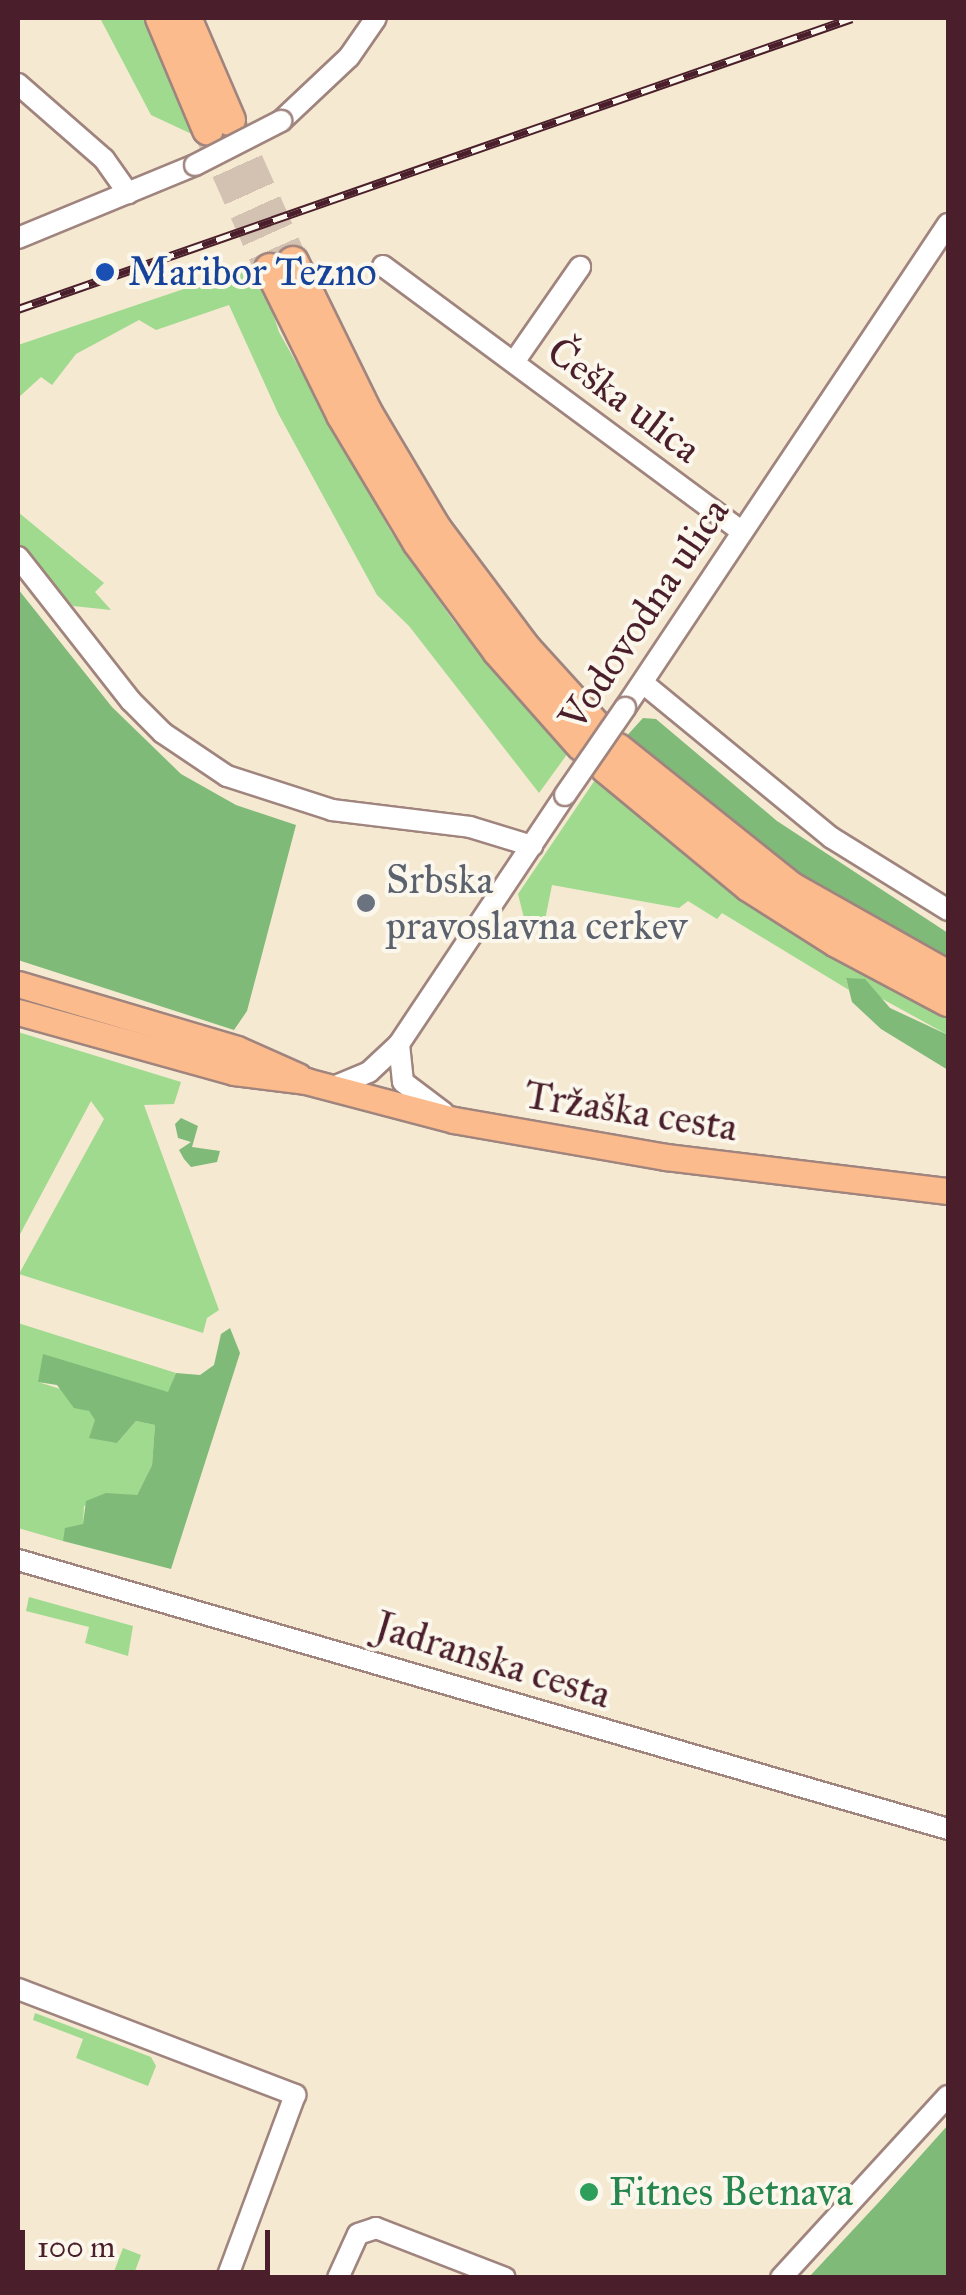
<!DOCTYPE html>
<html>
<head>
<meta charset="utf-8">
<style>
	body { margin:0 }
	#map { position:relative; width:966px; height:2295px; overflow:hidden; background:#f5e9d2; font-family:"IM FELL Great Primer",serif }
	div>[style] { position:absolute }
	.green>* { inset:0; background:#9fda8e }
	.forest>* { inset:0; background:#7fba79 }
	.highway-tunnel>* { height:30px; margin-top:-15px; transform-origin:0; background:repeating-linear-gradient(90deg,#d3c1b1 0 30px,transparent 0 45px) }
	.roads { filter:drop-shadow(2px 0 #a0847e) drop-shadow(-2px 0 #a0847e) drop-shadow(0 2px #a0847e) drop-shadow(0 -2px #a0847e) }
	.minor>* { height:20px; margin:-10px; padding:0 10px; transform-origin:10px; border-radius:10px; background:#fff }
	.major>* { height:25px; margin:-12.5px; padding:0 12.5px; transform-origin:12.5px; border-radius:12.5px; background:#fbbb8c }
	.highway>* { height:30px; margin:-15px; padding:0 15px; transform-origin:15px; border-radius:15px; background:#fbbb8c }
	.rail>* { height:9px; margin-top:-4.5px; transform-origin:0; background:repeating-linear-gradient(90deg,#fbf7ec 0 15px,#4a1f2b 0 30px); box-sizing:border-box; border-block:2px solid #4a1f2b }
	.bridges { filter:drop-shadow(2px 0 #a0847e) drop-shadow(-2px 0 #a0847e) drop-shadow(0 2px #a0847e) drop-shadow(0 -2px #a0847e) }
	.minor-bridge>* { height:20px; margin:-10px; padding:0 10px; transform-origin:10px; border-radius:10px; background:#fff }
	.dots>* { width:28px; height:28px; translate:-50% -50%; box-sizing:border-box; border:5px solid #fbf7ec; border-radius:50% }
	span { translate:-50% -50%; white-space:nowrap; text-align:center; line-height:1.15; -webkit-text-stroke:8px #fbf7ec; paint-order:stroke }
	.transit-label { font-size:40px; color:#164399 }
	.left { translate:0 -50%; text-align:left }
	.street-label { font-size:40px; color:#4a1f2b }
	.worship-label { font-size:40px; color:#5b616d }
	.leisure-label { font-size:40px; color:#27864d }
	.frame { position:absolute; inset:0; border:20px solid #4a1f2b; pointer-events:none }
	.scale { position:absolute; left:20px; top:2230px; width:250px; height:45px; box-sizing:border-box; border:5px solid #4a1f2b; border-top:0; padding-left:12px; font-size:30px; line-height:35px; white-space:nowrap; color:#4a1f2b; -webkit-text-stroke:8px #fbf7ec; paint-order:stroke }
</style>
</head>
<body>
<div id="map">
	<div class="green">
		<i style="clip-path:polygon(100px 18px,153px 18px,196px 136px,151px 115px)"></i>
		<i style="clip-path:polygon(249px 267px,263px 283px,279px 332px,391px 532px,454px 622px,568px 753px,539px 793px,409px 626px,377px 595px,278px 413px,229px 305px,156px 330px,139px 320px,76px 354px,52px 385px,41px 377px,18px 398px,18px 345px)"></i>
		<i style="clip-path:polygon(18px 501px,18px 512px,104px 583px,95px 592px,111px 610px,73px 606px,22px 549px,18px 543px)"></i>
		<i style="clip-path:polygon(599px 774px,665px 838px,740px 892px,948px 1010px,948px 1035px,846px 979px,849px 990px,722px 913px,717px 919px,688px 901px,679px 908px,552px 885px,545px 920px,524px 918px,518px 894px)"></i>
		<i style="clip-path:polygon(18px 1032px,181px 1082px,174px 1104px,144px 1105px,219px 1310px,207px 1318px,203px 1333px,19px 1274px,104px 1119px,91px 1101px,18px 1238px)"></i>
		<i style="clip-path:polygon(18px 1323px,176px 1373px,169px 1392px,38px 1382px,67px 1391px,69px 1400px,89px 1411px,117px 1443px,136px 1421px,155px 1425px,152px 1465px,137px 1495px,84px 1506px,83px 1524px,63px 1541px,18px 1528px)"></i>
		<i style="clip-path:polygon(29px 1597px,133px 1626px,128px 1656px,85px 1643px,89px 1627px,26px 1611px)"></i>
		<i style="clip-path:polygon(35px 2013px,151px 2057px,156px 2066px,148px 2086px,76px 2058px,83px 2039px,33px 2020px)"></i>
		<i style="clip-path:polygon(123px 2248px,141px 2255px,134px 2274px,142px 2277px,112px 2277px)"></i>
	</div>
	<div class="forest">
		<i style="clip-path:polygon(18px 589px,112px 707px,181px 774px,236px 805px,296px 825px,247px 1011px,234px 1030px,18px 960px)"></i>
		<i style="clip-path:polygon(643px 718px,656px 719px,777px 821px,948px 933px,948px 965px,815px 892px,623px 740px)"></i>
		<i style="clip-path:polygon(846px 978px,865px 979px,890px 1008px,948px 1035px,948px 1070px,881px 1029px,852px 1002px)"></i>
		<i style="clip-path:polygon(181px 1118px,198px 1126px,192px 1147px,220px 1151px,217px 1162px,191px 1167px,184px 1159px,179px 1150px,191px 1142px,178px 1138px,175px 1124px)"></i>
		<i style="clip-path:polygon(230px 1328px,240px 1353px,171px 1569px,63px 1541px,65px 1528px,83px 1524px,86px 1501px,106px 1493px,137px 1495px,152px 1465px,155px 1425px,136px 1421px,117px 1443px,89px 1438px,95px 1420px,89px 1411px,74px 1408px,57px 1385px,38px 1382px,43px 1354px,168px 1392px,176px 1373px,200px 1375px,214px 1365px,221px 1334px)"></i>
		<i style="clip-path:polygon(948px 2125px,948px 2277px,809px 2277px,879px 2202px)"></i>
	</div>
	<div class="highway-tunnel">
		<i style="left:230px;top:120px;width:155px;rotate:66.1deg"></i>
		<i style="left:208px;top:130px;width:152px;rotate:66deg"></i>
	</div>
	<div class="roads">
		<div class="minor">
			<i style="left:18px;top:84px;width:114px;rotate:41.1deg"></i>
			<i style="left:104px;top:159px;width:42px;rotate:54.8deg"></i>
			<i style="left:281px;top:121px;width:93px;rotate:-43.3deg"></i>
			<i style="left:349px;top:57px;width:47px;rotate:-55.3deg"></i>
			<i style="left:18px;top:238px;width:191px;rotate:-22.4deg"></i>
			<i style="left:383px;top:266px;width:445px;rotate:36.5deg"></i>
			<i style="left:514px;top:362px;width:116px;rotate:-55.2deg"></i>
			<i style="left:18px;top:557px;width:183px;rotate:51.9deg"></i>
			<i style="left:131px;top:701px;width:45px;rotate:45deg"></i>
			<i style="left:163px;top:733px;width:77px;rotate:33.9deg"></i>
			<i style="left:227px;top:776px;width:110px;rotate:17.9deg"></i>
			<i style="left:332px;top:810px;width:139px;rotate:7deg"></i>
			<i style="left:470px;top:827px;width:65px;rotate:17deg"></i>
			<i style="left:643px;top:683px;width:244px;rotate:39.4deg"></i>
			<i style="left:832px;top:838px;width:137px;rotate:31.8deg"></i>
			<i style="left:625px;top:708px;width:582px;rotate:-56.28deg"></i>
			<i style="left:399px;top:1044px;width:38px;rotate:84deg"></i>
			<i style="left:403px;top:1082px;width:51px;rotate:37.1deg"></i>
			<i style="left:331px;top:1088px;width:41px;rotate:-22.8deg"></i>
			<i style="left:369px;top:1072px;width:41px;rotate:-43deg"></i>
			<i style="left:399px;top:1044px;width:299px;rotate:-56.3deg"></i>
			<i style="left:18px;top:1560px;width:968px;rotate:16.13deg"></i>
			<i style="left:18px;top:1989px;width:297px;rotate:20.9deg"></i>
			<i style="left:295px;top:2095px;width:195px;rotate:110.4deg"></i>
			<i style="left:338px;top:2278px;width:48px;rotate:-65.6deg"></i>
			<i style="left:358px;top:2234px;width:19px;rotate:-18deg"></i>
			<i style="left:376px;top:2228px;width:138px;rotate:21.2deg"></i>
			<i style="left:781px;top:2278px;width:247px;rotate:-47.5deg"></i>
		</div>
		<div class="major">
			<i style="left:18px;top:984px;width:228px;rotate:16.5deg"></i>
			<i style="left:237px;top:1049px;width:67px;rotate:23.9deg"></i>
			<i style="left:18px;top:1012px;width:224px;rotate:15.5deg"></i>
			<i style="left:234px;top:1072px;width:73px;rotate:7.1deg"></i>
			<i style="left:306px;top:1081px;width:153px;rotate:14.8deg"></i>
			<i style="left:454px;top:1120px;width:215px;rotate:9.9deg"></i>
			<i style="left:666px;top:1157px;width:284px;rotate:6.9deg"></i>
		</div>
		<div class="highway">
			<i style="left:161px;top:18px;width:121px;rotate:67.2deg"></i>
			<i style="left:186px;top:18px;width:111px;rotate:66.7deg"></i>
			<i style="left:293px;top:262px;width:168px;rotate:63.9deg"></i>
			<i style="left:367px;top:413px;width:135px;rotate:59.3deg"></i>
			<i style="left:436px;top:529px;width:149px;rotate:53.2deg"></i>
			<i style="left:525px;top:648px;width:105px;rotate:47.7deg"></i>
			<i style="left:270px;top:269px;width:163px;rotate:63.7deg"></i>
			<i style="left:342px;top:415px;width:148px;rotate:59.1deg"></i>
			<i style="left:418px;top:542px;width:135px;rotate:53.7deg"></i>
			<i style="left:498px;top:651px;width:127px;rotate:48.5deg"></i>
			<i style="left:618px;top:749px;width:221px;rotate:38.7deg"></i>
			<i style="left:790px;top:887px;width:181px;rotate:29.4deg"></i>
			<i style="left:605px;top:767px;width:187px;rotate:39.6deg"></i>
			<i style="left:749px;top:886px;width:104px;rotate:32.5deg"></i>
			<i style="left:837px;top:942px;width:126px;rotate:28deg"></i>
		</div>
	</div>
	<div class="rail">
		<i style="left:18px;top:309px;width:883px;rotate:-19.23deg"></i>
	</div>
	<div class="bridges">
		<div class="minor-bridge">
			<i style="left:195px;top:165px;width:97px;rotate:-27.1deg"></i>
			<i style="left:565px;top:795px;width:106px;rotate:-55.4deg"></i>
		</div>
	</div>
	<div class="dots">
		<i style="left:105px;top:272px;background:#1a4fb4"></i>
		<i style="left:366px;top:903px;background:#6b7280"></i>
		<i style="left:589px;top:2192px;background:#2e9e5b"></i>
	</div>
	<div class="transit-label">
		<span class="left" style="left:128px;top:272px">Maribor Tezno</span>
	</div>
	<div class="street-label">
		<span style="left:624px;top:400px;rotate:37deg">Češka ulica</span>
		<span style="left:644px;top:614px;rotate:-56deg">Vodovodna ulica</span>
		<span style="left:631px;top:1111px;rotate:9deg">Tržaška cesta</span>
		<span style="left:493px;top:1660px;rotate:17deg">Jadranska cesta</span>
	</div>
	<div class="worship-label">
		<span class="left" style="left:386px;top:903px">Srbska<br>pravoslavna cerkev</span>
	</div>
	<div class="leisure-label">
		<span class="left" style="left:609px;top:2192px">Fitnes Betnava</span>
	</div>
	<div class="frame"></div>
	<div class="scale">100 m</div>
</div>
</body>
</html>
